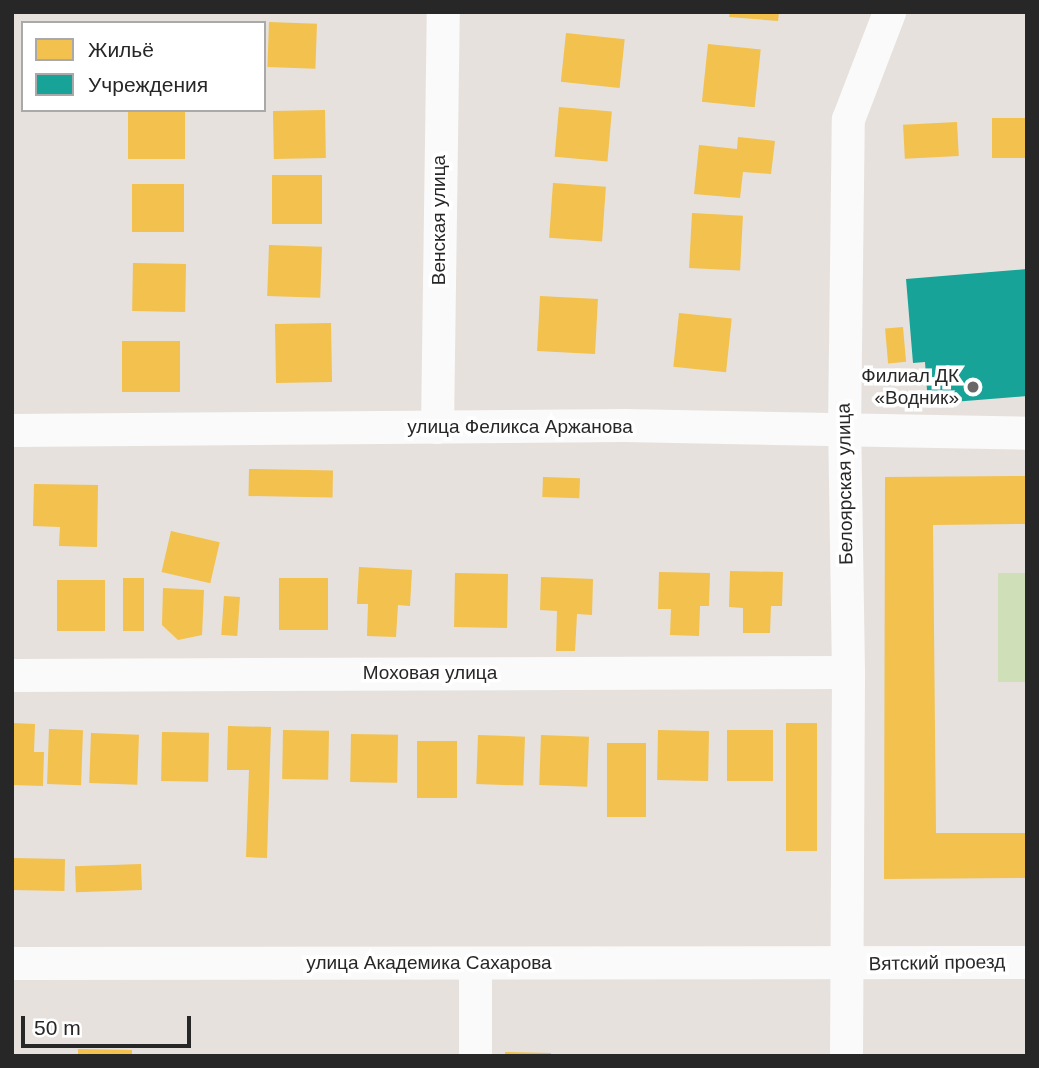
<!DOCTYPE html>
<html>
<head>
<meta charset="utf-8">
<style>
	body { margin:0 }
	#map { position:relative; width:1039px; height:1068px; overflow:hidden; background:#e6e1dd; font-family:Arial,sans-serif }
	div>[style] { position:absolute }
	.green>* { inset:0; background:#cfdfb7; transform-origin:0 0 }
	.homes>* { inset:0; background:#f2c14e; transform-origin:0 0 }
	.public>* { inset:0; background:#17a398 }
	.minor>* { height:33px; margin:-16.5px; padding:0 16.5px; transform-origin:16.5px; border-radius:16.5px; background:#fbfafa }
	.dots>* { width:19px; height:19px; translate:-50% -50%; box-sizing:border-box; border:4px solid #fff; border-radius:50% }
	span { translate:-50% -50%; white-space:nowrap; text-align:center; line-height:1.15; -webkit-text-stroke:7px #fff; paint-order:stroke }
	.street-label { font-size:19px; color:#272727 }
	.poi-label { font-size:19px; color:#272727 }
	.right { translate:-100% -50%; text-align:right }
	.frame { position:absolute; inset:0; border:14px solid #272727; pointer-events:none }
	.legend { position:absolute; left:21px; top:21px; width:245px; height:91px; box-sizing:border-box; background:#fff; border:2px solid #a9a9a9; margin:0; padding:9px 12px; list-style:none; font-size:21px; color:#272727 }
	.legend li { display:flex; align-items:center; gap:14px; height:35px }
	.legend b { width:35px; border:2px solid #a9a9a9 }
	.scale { position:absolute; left:21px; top:1016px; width:170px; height:32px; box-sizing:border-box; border:4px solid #272727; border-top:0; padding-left:9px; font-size:21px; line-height:24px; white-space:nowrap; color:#272727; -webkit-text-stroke:5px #fff; paint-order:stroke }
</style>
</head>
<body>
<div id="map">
	<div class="green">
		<i style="left:998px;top:573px;width:29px;height:109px"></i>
	</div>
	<div class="homes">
		<i style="clip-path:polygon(730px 12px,779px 12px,778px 21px,729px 17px)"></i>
		<i style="left:269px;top:22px;width:48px;height:45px;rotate:2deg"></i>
		<i style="left:566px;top:33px;width:59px;height:49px;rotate:6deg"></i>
		<i style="left:708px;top:44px;width:53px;height:58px;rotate:6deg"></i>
		<i style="left:559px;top:107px;width:53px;height:50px;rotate:5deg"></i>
		<i style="left:128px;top:110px;width:57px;height:49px"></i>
		<i style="left:325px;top:110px;width:48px;height:52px;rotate:89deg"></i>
		<i style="left:1027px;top:118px;width:40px;height:35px;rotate:90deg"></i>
		<i style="left:957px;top:122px;width:34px;height:54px;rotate:87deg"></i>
		<i style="clip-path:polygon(738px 137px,775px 141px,771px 174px,743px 172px,740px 198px,694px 194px,699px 145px,737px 149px)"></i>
		<i style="left:322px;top:175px;width:49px;height:50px;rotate:90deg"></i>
		<i style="left:553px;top:183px;width:53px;height:55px;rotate:4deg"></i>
		<i style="left:132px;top:184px;width:52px;height:48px"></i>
		<i style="left:692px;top:213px;width:51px;height:55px;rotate:3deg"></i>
		<i style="left:269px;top:245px;width:53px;height:51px;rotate:2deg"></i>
		<i style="left:133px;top:263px;width:53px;height:48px;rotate:1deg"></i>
		<i style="left:540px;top:296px;width:58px;height:55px;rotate:3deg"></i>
		<i style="left:679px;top:313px;width:53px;height:54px;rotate:6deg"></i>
		<i style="left:331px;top:323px;width:59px;height:56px;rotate:89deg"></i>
		<i style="left:903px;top:327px;width:35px;height:18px;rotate:85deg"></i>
		<i style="left:122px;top:341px;width:58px;height:51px"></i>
		<i style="left:249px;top:469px;width:84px;height:27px;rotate:1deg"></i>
		<i style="clip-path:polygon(1027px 476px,1027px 524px,933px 525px,936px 833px,1027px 833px,1027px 878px,884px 879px,885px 477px)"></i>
		<i style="left:543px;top:477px;width:37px;height:20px;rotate:2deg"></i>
		<i style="clip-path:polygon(34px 484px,98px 485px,97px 547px,59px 546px,60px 527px,33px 526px)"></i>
		<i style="left:171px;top:531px;width:50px;height:42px;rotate:13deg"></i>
		<i style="clip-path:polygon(359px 567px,412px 570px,410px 606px,398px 605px,396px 637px,367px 636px,368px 604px,357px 604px)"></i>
		<i style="clip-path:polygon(730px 571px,783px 572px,782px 606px,771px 606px,770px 633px,743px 633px,743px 608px,729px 607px)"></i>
		<i style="clip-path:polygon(659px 572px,710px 573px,709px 606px,700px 606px,699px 636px,670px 635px,671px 609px,658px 609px)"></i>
		<i style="left:455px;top:573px;width:53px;height:54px;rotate:1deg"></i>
		<i style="clip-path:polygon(541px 577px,593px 579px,592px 615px,577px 614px,575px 651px,556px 651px,557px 611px,540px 610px)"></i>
		<i style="left:123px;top:578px;width:21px;height:53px"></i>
		<i style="left:279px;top:578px;width:49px;height:52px"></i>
		<i style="left:57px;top:580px;width:48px;height:51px"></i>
		<i style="clip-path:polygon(163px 588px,204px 590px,202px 635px,178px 640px,162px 625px)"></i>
		<i style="left:224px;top:596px;width:16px;height:39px;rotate:4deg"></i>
		<i style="clip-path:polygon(12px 723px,35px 724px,34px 752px,44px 752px,43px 786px,12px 785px)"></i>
		<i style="left:786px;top:723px;width:31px;height:128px"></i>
		<i style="clip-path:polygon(228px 726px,271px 727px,267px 858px,246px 857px,249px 770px,227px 770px)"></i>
		<i style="left:49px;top:729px;width:34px;height:55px;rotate:2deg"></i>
		<i style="left:283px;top:730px;width:46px;height:49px;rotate:1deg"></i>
		<i style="left:658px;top:730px;width:51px;height:50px;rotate:1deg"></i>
		<i style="left:727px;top:730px;width:46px;height:51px"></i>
		<i style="left:162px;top:732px;width:47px;height:49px;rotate:1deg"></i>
		<i style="left:91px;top:733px;width:48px;height:50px;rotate:2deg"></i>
		<i style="left:351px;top:734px;width:47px;height:48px;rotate:1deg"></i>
		<i style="left:478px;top:735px;width:47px;height:49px;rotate:2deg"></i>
		<i style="left:541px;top:735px;width:48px;height:50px;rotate:2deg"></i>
		<i style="left:417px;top:741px;width:40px;height:57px"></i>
		<i style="left:607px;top:743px;width:39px;height:74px"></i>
		<i style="left:12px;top:858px;width:53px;height:32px;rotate:1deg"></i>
		<i style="left:141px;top:864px;width:26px;height:66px;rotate:88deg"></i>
		<i style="clip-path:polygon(78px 1049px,132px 1050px,132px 1056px,78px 1056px)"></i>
		<i style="clip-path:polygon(505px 1052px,551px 1053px,551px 1056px,505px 1056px)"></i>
	</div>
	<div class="public">
		<i style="clip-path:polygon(1027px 269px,1027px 396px,928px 404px,925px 362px,913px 363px,906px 279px)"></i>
	</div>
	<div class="minor">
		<i style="left:437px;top:427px;width:415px;rotate:-89.2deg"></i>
		<i style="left:12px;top:430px;width:612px;rotate:-0.47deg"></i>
		<i style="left:624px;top:425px;width:403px;rotate:1.1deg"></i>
		<i style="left:12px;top:675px;width:836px;rotate:-0.21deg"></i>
		<i style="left:12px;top:963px;width:1015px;rotate:-0.06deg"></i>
		<i style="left:475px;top:963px;width:93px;rotate:90deg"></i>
		<i style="left:846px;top:1056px;width:384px;rotate:-89.7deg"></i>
		<i style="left:848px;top:672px;width:242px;rotate:-90.9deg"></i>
		<i style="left:844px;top:430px;width:311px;rotate:-89.3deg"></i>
		<i style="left:848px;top:119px;width:115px;rotate:-69deg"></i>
	</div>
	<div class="dots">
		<i style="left:973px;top:387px;background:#6a6867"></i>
	</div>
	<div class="street-label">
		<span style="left:439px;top:220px;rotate:-90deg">Венская улица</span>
		<span style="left:520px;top:427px">улица Феликса Аржанова</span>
		<span style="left:845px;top:484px;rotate:-91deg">Белоярская улица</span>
		<span style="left:430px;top:673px">Моховая улица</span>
		<span style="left:429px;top:963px">улица Академика Сахарова</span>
		<span style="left:937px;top:963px;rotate:-1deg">Вятский проезд</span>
	</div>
	<div class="poi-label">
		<span class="right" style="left:959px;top:387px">Филиал ДК<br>«Водник»</span>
	</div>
	<div class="frame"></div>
	<ul class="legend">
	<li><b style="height:19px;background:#f2c14e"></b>Жильё</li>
	<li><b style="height:19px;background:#17a398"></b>Учреждения</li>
	</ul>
	<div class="scale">50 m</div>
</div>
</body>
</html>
